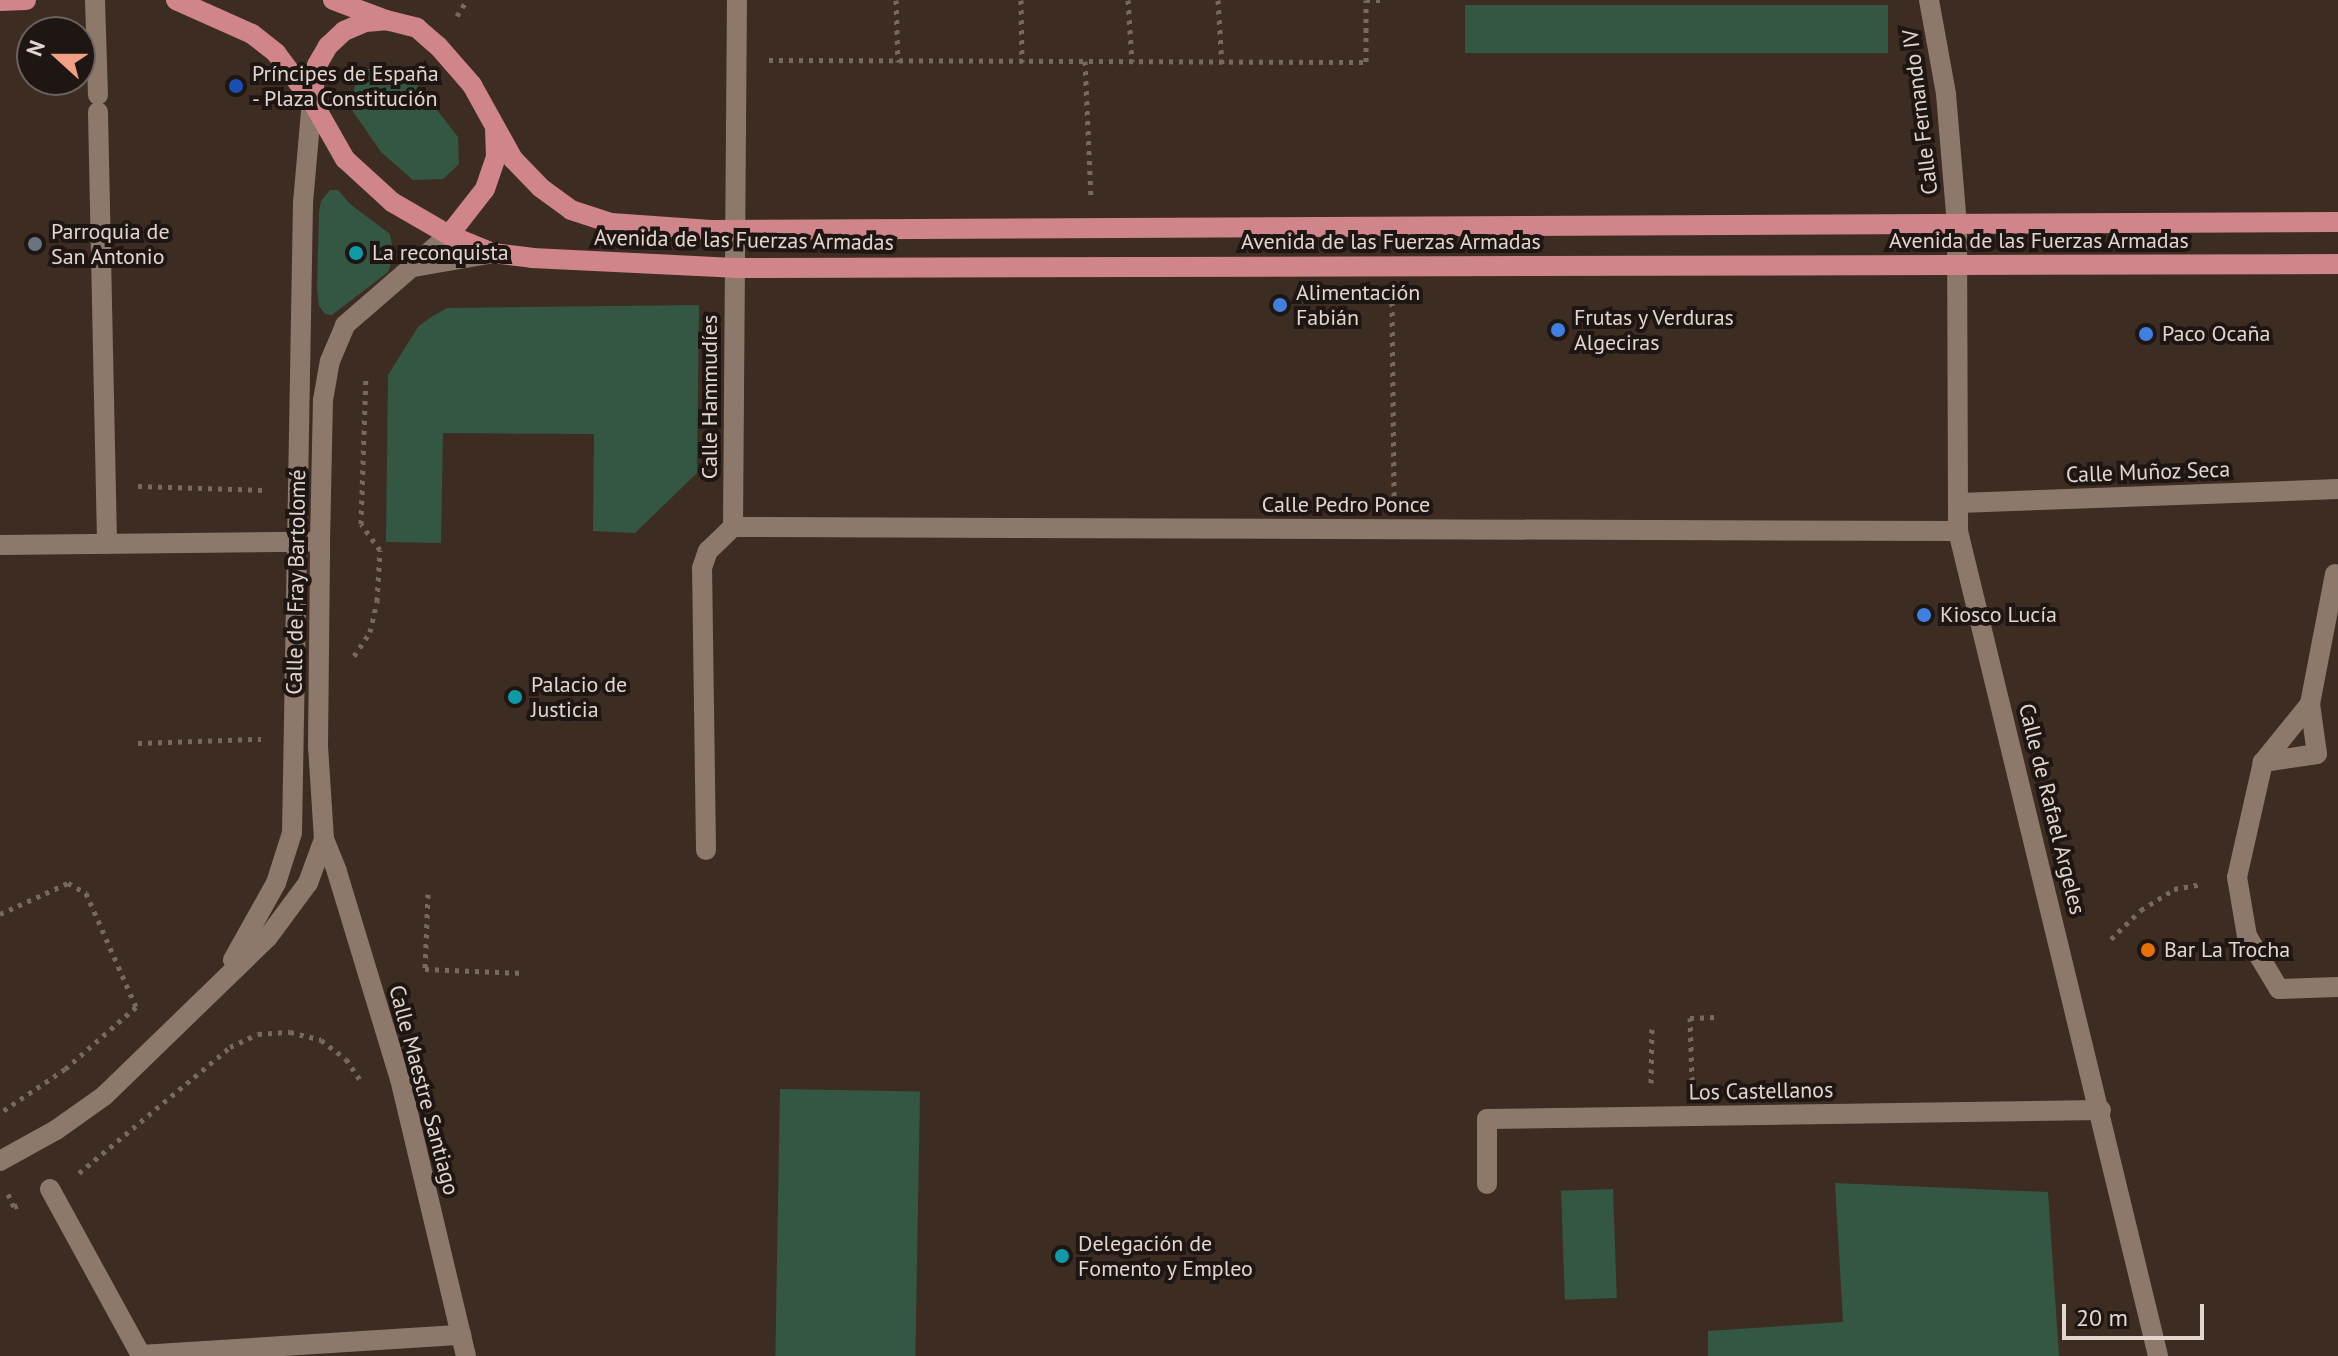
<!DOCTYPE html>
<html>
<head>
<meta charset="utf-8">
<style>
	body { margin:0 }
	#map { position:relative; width:2338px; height:1356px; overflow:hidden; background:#3d2c22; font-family:"PT Sans",sans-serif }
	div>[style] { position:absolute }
	.green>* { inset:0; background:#345743; transform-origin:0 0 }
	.path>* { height:5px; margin-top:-2.5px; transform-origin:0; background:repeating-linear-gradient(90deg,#786960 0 4px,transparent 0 10px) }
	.minor>* { height:20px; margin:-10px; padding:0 10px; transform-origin:10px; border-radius:10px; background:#8d786c }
	.major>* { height:20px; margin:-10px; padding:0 10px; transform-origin:10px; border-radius:10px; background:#cf8589 }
	.dots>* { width:22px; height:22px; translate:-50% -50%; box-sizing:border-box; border:4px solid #1e1612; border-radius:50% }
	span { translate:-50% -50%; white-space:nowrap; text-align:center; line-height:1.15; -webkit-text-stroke:8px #1e1612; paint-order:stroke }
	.poi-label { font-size:22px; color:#e2d6cf }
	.left { translate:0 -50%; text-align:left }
	.street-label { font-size:22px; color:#e2d6cf }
	.north { position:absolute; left:16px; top:16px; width:80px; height:80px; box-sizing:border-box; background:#1e1612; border:2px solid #6c635e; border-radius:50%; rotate:291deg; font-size:22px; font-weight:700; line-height:32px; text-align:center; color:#e2d6cf }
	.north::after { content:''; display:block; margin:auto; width:28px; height:36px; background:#f39f85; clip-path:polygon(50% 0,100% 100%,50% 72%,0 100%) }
	.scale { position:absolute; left:2062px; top:1304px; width:142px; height:36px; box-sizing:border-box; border:4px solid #e2d6cf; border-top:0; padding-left:10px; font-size:24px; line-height:28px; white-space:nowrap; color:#e2d6cf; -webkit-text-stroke:6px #1e1612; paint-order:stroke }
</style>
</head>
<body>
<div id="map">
	<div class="green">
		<i style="left:1888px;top:5px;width:48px;height:423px;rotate:90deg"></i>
		<i style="clip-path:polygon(381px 66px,412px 78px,458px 137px,459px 164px,443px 179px,413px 180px,381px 152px,352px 110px,355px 83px,368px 69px)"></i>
		<i style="clip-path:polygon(330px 190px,338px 190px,350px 204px,390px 234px,394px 256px,388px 272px,332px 315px,325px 314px,319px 306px,317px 289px,319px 212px,321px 201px)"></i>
		<i style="clip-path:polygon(699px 305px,697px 473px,635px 533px,593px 531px,594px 434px,443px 433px,441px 543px,386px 542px,388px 375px,418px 327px,431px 317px,447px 308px)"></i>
		<i style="left:780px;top:1089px;width:140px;height:267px;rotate:1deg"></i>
		<i style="clip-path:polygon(1835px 1183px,2048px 1192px,2059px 1356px,1708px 1356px,1708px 1331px,1843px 1322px)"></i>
		<i style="left:1613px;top:1189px;width:109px;height:52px;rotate:88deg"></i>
	</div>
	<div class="path">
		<i style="left:896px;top:0;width:62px;rotate:88.2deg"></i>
		<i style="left:1021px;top:0;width:62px;rotate:89.1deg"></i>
		<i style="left:1128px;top:0;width:62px;rotate:86.3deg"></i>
		<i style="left:1218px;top:0;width:65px;rotate:86.5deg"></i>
		<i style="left:1366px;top:0;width:14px"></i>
		<i style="left:457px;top:16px;width:19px;rotate:-58deg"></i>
		<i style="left:769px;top:60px;width:597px;rotate:0.19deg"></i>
		<i style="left:1366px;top:62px;width:62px;rotate:-90deg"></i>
		<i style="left:1085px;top:61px;width:135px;rotate:87.5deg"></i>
		<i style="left:1392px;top:302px;width:194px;rotate:89.4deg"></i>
		<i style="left:138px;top:486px;width:126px;rotate:1.8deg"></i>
		<i style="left:354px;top:656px;width:29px;rotate:-56deg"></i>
		<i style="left:370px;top:632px;width:32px;rotate:-77deg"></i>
		<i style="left:377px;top:601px;width:51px;rotate:-86.6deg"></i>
		<i style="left:380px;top:550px;width:32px;rotate:-126deg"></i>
		<i style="left:361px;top:524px;width:149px;rotate:-88.1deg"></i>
		<i style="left:138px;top:743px;width:123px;rotate:-1.9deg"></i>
		<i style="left:428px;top:894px;width:75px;rotate:92.3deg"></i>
		<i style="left:425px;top:969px;width:99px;rotate:2.3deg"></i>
		<i style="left:0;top:914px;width:75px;rotate:-24.5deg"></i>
		<i style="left:68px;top:883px;width:21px;rotate:29deg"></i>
		<i style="left:86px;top:893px;width:124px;rotate:66.3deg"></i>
		<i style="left:136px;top:1007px;width:94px;rotate:138.9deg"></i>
		<i style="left:65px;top:1069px;width:78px;rotate:145.9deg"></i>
		<i style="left:2111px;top:939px;width:42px;rotate:-44deg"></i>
		<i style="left:2141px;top:910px;width:39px;rotate:-32deg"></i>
		<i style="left:2174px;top:889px;width:29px;rotate:-10deg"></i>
		<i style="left:1692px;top:1081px;width:63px;rotate:-91.8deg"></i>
		<i style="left:1690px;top:1018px;width:28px;rotate:-2deg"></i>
		<i style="left:1651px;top:1083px;width:59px;rotate:-89deg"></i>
		<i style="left:79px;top:1173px;width:197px;rotate:-39.8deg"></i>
		<i style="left:230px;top:1047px;width:31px;rotate:-25deg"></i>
		<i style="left:258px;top:1034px;width:32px;rotate:-4deg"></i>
		<i style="left:290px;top:1032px;width:32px;rotate:14deg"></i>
		<i style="left:321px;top:1040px;width:31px;rotate:37deg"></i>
		<i style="left:346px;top:1059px;width:27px;rotate:56deg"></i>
		<i style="left:8px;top:1194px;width:14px;rotate:65deg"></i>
		<i style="left:14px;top:1207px;width:8px;rotate:-23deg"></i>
	</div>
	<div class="minor">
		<i style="left:95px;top:0;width:95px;rotate:88.2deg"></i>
		<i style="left:1929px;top:0;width:96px;rotate:79.7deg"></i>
		<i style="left:1946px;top:94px;width:130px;rotate:85.2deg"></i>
		<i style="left:1957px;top:224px;width:307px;rotate:89.8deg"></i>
		<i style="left:1958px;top:531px;width:849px;rotate:76.37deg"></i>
		<i style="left:98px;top:112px;width:432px;rotate:88.8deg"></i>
		<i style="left:414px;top:267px;width:80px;rotate:-10deg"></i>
		<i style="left:1959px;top:503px;width:379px;rotate:-2.1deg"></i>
		<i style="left:733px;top:527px;width:1225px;rotate:0.19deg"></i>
		<i style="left:733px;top:527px;width:527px;rotate:-89.57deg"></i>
		<i style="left:0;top:545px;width:308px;rotate:-0.6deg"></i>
		<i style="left:2335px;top:574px;width:132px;rotate:100.9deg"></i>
		<i style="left:2310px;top:704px;width:50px;rotate:82deg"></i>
		<i style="left:2317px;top:754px;width:55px;rotate:171.6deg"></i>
		<i style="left:2263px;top:762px;width:118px;rotate:102.7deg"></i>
		<i style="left:2237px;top:877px;width:60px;rotate:80.4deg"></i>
		<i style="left:2247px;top:936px;width:62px;rotate:58.9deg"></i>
		<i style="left:2279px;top:989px;width:59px;rotate:-1.9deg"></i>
		<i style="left:2263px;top:762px;width:75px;rotate:-51deg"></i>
		<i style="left:324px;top:839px;width:35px;rotate:68deg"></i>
		<i style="left:337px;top:872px;width:216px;rotate:73.1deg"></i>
		<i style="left:400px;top:1079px;width:285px;rotate:76.6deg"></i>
		<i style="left:706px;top:850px;width:282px;rotate:-90.8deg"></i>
		<i style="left:702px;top:568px;width:18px;rotate:-71deg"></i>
		<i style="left:708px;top:551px;width:35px;rotate:-44deg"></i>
		<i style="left:233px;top:960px;width:88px;rotate:-60.8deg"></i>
		<i style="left:276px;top:883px;width:52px;rotate:-72.3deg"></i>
		<i style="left:292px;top:833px;width:630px;rotate:-89deg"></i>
		<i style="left:303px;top:203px;width:102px;rotate:-85deg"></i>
		<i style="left:0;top:1161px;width:64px;rotate:-29deg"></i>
		<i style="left:56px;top:1130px;width:59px;rotate:-35.3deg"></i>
		<i style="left:104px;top:1096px;width:228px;rotate:-44.1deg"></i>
		<i style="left:268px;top:937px;width:67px;rotate:-53.5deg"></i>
		<i style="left:308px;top:883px;width:47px;rotate:-70deg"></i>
		<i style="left:324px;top:839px;width:92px;rotate:-93.7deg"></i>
		<i style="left:318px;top:747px;width:205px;rotate:-89.4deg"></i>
		<i style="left:320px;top:542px;width:142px;rotate:-88.8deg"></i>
		<i style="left:323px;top:400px;width:40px;rotate:-80deg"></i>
		<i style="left:330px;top:361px;width:39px;rotate:-67deg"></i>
		<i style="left:345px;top:325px;width:138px;rotate:-40.9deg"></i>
		<i style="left:1487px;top:1184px;width:65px;rotate:-90deg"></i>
		<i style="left:1487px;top:1119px;width:614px;rotate:-0.84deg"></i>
		<i style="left:50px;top:1189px;width:189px;rotate:61.3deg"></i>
		<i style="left:141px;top:1355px;width:321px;rotate:-3.6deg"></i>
	</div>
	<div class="major">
		<i style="left:176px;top:0;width:83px;rotate:24.1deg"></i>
		<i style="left:252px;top:34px;width:31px;rotate:38deg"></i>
		<i style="left:276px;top:53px;width:60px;rotate:53.1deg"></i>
		<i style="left:312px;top:101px;width:67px;rotate:60.4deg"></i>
		<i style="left:345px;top:159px;width:64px;rotate:42.5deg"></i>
		<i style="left:392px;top:202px;width:66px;rotate:30.1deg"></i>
		<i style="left:449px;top:235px;width:48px;rotate:22.2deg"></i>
		<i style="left:493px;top:253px;width:39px;rotate:7deg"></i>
		<i style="left:532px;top:258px;width:202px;rotate:2.8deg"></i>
		<i style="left:734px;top:268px;width:1604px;rotate:-0.14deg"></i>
		<i style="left:333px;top:0;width:57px;rotate:20.7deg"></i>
		<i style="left:0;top:1px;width:26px;rotate:-2deg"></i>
		<i style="left:312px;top:101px;width:36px;rotate:-82deg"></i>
		<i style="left:317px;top:65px;width:22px;rotate:-60deg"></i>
		<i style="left:328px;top:46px;width:22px;rotate:-43deg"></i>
		<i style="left:344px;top:31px;width:23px;rotate:-23deg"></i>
		<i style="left:365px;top:22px;width:21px;rotate:-5deg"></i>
		<i style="left:386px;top:20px;width:32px;rotate:14deg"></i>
		<i style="left:417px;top:28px;width:28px;rotate:41deg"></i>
		<i style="left:438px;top:46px;width:52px;rotate:48.9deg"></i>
		<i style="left:472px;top:85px;width:85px;rotate:61deg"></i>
		<i style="left:513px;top:159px;width:40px;rotate:46deg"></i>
		<i style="left:541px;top:188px;width:37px;rotate:36deg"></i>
		<i style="left:571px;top:210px;width:42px;rotate:18deg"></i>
		<i style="left:611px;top:223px;width:100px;rotate:4deg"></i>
		<i style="left:711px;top:230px;width:1627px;rotate:-0.28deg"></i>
		<i style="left:449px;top:235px;width:58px;rotate:-52deg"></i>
		<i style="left:485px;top:189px;width:34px;rotate:-71deg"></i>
		<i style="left:496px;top:157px;width:28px;rotate:-92deg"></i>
	</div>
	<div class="dots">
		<i style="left:236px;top:86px;background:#1a4fb4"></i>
		<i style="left:35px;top:244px;background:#6b7280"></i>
		<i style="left:356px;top:253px;background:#0f9aa8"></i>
		<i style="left:1280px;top:305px;background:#3f7fe0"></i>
		<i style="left:1558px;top:330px;background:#3f7fe0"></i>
		<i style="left:2146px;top:334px;background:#3f7fe0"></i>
		<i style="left:1924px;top:615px;background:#3f7fe0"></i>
		<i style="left:515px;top:697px;background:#0f9aa8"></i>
		<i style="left:2148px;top:950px;background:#e8710a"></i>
		<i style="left:1062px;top:1256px;background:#0f9aa8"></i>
	</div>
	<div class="poi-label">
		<span class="left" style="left:252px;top:86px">Príncipes de España<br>- Plaza Constitución</span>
		<span class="left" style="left:51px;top:244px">Parroquia de<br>San Antonio</span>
		<span class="left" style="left:372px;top:253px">La reconquista</span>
		<span class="left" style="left:1296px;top:305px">Alimentación<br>Fabián</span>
		<span class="left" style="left:1574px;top:330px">Frutas y Verduras<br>Algeciras</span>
		<span class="left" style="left:2162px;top:334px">Paco Ocaña</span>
		<span class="left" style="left:1940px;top:615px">Kiosco Lucía</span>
		<span class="left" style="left:531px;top:697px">Palacio de<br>Justicia</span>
		<span class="left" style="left:2164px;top:950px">Bar La Trocha</span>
		<span class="left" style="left:1078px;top:1256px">Delegación de<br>Fomento y Empleo</span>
	</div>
	<div class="street-label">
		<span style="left:1920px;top:112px;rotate:-97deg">Calle Fernando IV</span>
		<span style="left:744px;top:240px;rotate:1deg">Avenida de las Fuerzas Armadas</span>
		<span style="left:2039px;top:241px">Avenida de las Fuerzas Armadas</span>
		<span style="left:1391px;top:242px">Avenida de las Fuerzas Armadas</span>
		<span style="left:710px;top:397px;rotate:-90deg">Calle Hammudíes</span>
		<span style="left:2148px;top:472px;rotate:-2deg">Calle Muñoz Seca</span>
		<span style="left:1346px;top:505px">Calle Pedro Ponce</span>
		<span style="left:296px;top:582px;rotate:-89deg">Calle de Fray Bartolomé</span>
		<span style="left:2052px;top:809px;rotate:76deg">Calle de Rafael Argeles</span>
		<span style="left:424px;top:1090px;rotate:75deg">Calle Maestre Santiago</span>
		<span style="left:1761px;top:1091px;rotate:-1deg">Los Castellanos</span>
	</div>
	<div class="north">N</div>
	<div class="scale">20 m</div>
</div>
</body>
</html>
